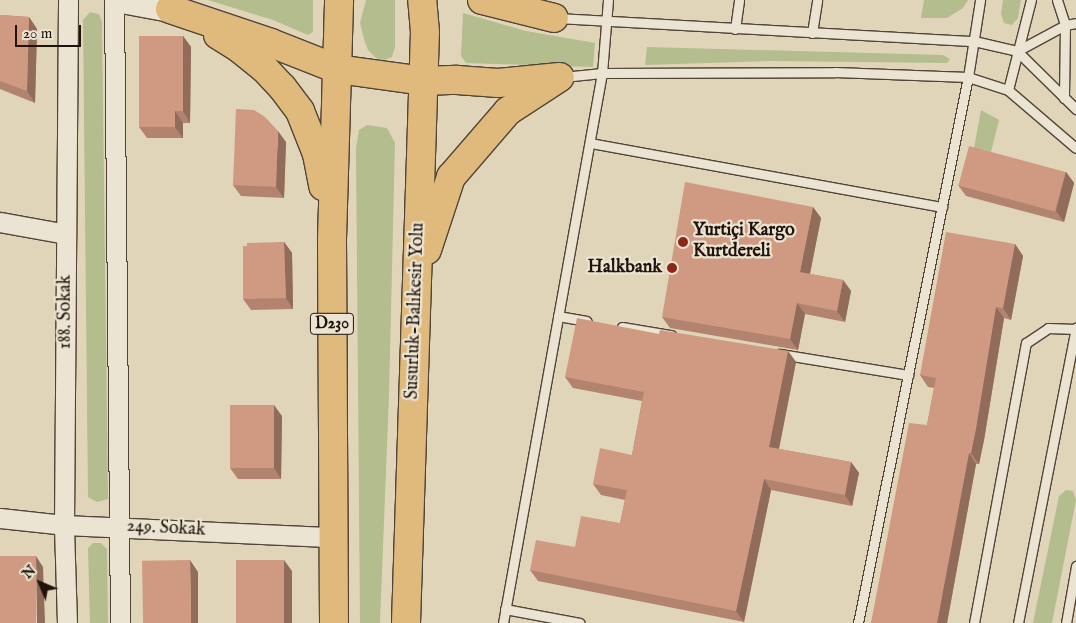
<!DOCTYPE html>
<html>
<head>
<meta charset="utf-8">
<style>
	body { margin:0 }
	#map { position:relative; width:1076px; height:623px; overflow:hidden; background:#e0d5b9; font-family:"IM FELL English",serif }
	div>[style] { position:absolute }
	.green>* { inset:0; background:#b3bd8e }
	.roads { filter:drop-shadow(1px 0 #514437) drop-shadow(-1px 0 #514437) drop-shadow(0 1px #514437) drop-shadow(0 -1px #514437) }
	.lane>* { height:9px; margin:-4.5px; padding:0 4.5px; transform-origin:4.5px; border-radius:4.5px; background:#ebe4d2 }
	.street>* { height:19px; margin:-9.5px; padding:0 9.5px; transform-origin:9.5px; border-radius:9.5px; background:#ebe4d2 }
	.secondary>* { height:26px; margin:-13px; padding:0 13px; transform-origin:13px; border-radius:13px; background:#ebe4d2 }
	.highway>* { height:28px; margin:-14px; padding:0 14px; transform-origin:14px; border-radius:14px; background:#e0ba7c }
	.wall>* { inset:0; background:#b2846f }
	.shaded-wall>* { inset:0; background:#916c5a }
	.building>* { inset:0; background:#cf9a81; transform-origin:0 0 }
	.dots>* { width:14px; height:14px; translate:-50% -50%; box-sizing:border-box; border:2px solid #ebe4d2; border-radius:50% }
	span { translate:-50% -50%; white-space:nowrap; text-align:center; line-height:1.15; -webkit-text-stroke:4.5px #ebe4d2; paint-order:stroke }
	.shield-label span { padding:1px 4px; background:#ebe4d2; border:1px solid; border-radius:4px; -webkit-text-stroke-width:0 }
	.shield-label { font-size:16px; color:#21130c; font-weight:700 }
	.poi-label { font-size:18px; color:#21130c; font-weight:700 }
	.left { translate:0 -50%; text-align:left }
	.right { translate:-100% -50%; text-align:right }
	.street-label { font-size:18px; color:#21130c }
	.north { position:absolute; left:15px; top:558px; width:50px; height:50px; -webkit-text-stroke:4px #ebe4d2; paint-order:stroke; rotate:315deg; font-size:14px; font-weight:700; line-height:20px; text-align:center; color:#21130c }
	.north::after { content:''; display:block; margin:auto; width:18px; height:22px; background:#21130c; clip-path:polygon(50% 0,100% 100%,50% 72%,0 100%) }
	.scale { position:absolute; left:15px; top:25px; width:66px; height:22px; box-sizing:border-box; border:2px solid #21130c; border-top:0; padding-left:6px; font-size:15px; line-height:18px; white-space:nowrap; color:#21130c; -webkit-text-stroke:4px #ebe4d2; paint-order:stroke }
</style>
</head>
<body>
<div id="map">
	<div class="green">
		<i style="clip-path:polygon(208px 0,313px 0,313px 32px,308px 35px,273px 20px)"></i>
		<i style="clip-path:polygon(366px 0,395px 0,395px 47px,392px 57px,384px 60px,376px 58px,368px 50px,364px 39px,360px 23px)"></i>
		<i style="clip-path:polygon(924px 0,968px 0,963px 8px,947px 18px,921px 18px)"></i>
		<i style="clip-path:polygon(1003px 0,1021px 0,1018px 18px,1012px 25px,1004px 23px,1001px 14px)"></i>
		<i style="clip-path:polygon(90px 12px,99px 14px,102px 22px,108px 499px,97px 502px,88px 497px,83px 20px)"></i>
		<i style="clip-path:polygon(463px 13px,526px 31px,595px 43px,593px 67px,466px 63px,461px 56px)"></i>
		<i style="clip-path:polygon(647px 47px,943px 55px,950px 59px,947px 63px,773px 61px,645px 65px)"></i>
		<i style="clip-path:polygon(981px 110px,999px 120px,991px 152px,974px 148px)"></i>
		<i style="clip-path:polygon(367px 125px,387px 128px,395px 143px,389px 395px,380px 623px,360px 623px,356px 148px,359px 130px)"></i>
		<i style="clip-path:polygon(1066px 490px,1073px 491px,1076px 500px,1052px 623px,1033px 623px,1059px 496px)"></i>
		<i style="clip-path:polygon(93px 543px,101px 543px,107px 549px,108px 623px,90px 623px,88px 548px)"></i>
	</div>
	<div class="roads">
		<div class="lane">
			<i style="left:1057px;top:0;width:26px;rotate:72deg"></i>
			<i style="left:1065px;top:25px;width:73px;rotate:90.8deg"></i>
			<i style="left:557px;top:18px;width:418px;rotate:3.2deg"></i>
			<i style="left:974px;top:41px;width:44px;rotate:13.1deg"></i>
			<i style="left:1017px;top:51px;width:83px;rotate:44.5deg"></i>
			<i style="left:735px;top:29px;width:29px;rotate:-82deg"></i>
			<i style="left:812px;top:33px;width:33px;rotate:-81deg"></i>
			<i style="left:1017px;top:51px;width:55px;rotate:-28.4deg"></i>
			<i style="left:1065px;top:25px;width:11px;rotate:-10deg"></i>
			<i style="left:563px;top:77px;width:39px;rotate:-6deg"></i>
			<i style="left:602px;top:73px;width:233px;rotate:-0.2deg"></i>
			<i style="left:835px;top:72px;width:133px;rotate:2.2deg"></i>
			<i style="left:968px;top:77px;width:42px;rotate:18deg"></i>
			<i style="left:1008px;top:90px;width:89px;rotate:40.5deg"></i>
			<i style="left:1008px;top:90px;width:93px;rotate:-75.7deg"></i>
			<i style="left:590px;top:143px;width:358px;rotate:10.3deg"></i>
			<i style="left:558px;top:316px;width:29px;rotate:10deg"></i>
			<i style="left:622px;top:327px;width:50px;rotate:9.3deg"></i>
			<i style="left:780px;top:354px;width:130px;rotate:9.3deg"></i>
			<i style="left:505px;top:609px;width:76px;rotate:10.6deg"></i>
			<i style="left:503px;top:623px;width:559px;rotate:-79.8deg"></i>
			<i style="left:602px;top:73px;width:73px;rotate:-85.3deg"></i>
			<i style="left:858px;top:623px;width:557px;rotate:-78.61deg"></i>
			<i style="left:968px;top:77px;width:78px;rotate:-81.1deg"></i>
			<i style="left:974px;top:623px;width:285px;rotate:-79.5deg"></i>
			<i style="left:1026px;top:343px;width:27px;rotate:-34deg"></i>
			<i style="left:1048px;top:328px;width:28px;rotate:2deg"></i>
			<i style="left:1018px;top:623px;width:301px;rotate:-78.9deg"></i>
			<i style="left:1066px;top:623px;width:58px;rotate:-80deg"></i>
		</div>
		<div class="street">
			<i style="left:114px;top:0;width:623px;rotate:89.45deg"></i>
			<i style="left:0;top:222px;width:67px;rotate:10.3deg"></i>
			<i style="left:0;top:518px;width:64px;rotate:6.2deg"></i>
			<i style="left:64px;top:525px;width:269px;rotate:2.6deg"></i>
			<i style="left:67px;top:623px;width:98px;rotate:-91.8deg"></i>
			<i style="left:64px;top:525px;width:525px;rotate:-89.56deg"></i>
		</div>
		<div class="secondary">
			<i style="left:122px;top:0;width:49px;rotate:10.6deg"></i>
		</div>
		<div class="highway">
			<i style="left:482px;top:0;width:74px;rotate:14deg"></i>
			<i style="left:170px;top:9px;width:107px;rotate:18.6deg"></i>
			<i style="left:271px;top:43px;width:71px;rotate:21.5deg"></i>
			<i style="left:337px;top:69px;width:87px;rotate:7.9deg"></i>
			<i style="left:423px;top:81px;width:34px;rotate:-2deg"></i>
			<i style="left:457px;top:80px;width:41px;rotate:4.2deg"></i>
			<i style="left:498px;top:83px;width:62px;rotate:-5.5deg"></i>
			<i style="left:218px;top:35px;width:25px;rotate:32deg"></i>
			<i style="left:239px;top:48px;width:32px;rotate:39deg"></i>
			<i style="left:264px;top:68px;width:26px;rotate:47deg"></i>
			<i style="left:282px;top:87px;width:30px;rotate:53deg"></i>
			<i style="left:300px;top:111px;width:46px;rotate:68.4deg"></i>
			<i style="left:317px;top:154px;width:33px;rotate:79deg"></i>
			<i style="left:427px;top:250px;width:77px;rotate:-71.8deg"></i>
			<i style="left:451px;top:177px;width:87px;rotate:-49.2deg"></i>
			<i style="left:508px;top:111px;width:59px;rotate:-33.1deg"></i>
			<i style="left:334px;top:623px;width:384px;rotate:-90.3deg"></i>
			<i style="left:332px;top:239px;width:239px;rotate:-88.3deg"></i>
			<i style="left:406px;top:623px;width:591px;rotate:-88.16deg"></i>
			<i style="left:425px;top:32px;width:32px;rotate:-95deg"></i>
		</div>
	</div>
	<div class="wall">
		<i style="clip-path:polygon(0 15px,29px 17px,37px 29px,35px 103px,0 89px)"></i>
		<i style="clip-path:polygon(183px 36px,191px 47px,190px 123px,183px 123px,183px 138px,147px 138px,139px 127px)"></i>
		<i style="clip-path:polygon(286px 142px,284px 198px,241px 196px,233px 185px)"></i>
		<i style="clip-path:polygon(1066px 172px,1074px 183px,1064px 222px,966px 196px,958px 185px)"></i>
		<i style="clip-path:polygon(813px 207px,821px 218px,810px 274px,843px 280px,851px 291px,845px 322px,805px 314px,798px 350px,670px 328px,662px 317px)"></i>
		<i style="clip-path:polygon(284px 242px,292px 253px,293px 309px,251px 310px,243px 299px,247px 246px)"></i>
		<i style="clip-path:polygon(1015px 244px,1023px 256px,1011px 320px,1004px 318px,984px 440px,979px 464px,976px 464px,947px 623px,871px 623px,927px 425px,934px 388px,928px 387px,920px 375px)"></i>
		<i style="clip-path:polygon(659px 334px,788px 351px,796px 362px,779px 449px,851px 462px,859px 473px,852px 506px,771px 490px,744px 622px,538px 581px,530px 570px,620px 523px,625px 500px,601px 495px,593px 484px,632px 455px,642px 401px,573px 388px,565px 377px)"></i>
		<i style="clip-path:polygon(282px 416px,281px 479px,238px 479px,230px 468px)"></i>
	</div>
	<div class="shaded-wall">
		<i style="clip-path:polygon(29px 17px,37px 29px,35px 103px,27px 91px)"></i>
		<i style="clip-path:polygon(183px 36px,191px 47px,190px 123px,183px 111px)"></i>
		<i style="clip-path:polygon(175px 111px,183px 123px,183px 138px,175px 127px)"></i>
		<i style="clip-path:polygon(278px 131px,286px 142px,284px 198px,276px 187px)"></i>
		<i style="clip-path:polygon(1066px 172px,1074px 183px,1064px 222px,1056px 211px)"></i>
		<i style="clip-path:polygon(813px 207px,821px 218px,808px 283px,800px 272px)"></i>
		<i style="clip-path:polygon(284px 242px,292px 253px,293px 309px,286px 298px)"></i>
		<i style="clip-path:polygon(1015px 244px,1023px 256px,1011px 320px,1003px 308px)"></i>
		<i style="clip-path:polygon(843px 280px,851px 291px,845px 322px,837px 311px)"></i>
		<i style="clip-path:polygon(797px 303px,805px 314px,798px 350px,790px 339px)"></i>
		<i style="clip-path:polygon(996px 307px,1004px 318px,984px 440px,979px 464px,971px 453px)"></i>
		<i style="clip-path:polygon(788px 351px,796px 362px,777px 458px,769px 447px)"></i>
		<i style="clip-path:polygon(274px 405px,282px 416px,281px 479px,274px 468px)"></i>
		<i style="clip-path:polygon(969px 453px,976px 464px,947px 623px,937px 623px)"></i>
		<i style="clip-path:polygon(851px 462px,859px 473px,852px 506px,845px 495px)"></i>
		<i style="clip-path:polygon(764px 479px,771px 490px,744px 622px,736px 611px)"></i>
		<i style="clip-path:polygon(36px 556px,43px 567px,45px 623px,37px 623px)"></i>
		<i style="clip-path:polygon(190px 560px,198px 572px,198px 623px,191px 623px)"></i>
		<i style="clip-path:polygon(284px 560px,292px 571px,292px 623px,284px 623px)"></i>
	</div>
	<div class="building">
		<i style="clip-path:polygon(0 15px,29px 17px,27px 91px,0 81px)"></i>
		<i style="clip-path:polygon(139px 36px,183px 36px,183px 111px,175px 111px,175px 127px,139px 127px)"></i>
		<i style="clip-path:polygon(236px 109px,254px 110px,265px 117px,278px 131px,276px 187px,233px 185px)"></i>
		<i style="left:969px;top:146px;width:100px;height:41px;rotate:15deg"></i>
		<i style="clip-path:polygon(685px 182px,813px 207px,800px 272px,843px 280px,837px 311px,797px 303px,790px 339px,662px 317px)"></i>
		<i style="clip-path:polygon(946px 232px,1015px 244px,1003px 308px,996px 307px,976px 429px,971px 453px,969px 453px,937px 623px,871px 623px,909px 423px,927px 425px,936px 378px,920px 375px)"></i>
		<i style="clip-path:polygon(284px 242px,286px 298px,243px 299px,243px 246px,247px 246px,247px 243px)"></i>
		<i style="clip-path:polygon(577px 318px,659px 334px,660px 330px,788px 351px,769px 447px,851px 462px,845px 495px,764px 479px,736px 611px,530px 570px,536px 540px,575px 547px,581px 516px,620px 523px,627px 490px,593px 484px,600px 448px,632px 455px,644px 392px,565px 377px)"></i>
		<i style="left:230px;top:405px;width:44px;height:63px"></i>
		<i style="left:0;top:556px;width:36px;height:67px"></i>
		<i style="left:190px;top:560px;width:63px;height:48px;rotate:89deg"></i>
		<i style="left:236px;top:560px;width:48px;height:63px"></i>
	</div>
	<div class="dots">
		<i style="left:683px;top:242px;background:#8f2418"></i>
		<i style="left:672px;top:268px;background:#8f2418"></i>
	</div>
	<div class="shield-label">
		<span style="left:332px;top:324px">D230</span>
	</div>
	<div class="poi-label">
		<span class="left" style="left:693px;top:242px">Yurtiçi Kargo<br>Kurtdereli</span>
		<span class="right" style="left:662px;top:268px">Halkbank</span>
	</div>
	<div class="street-label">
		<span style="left:416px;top:311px;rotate:-88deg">Susurluk-Balıkesir Yolu</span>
		<span style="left:66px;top:312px;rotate:-90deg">188. Sokak</span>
		<span style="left:166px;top:529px;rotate:3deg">249. Sokak</span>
	</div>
	<div class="north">N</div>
	<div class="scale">20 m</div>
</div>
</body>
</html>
